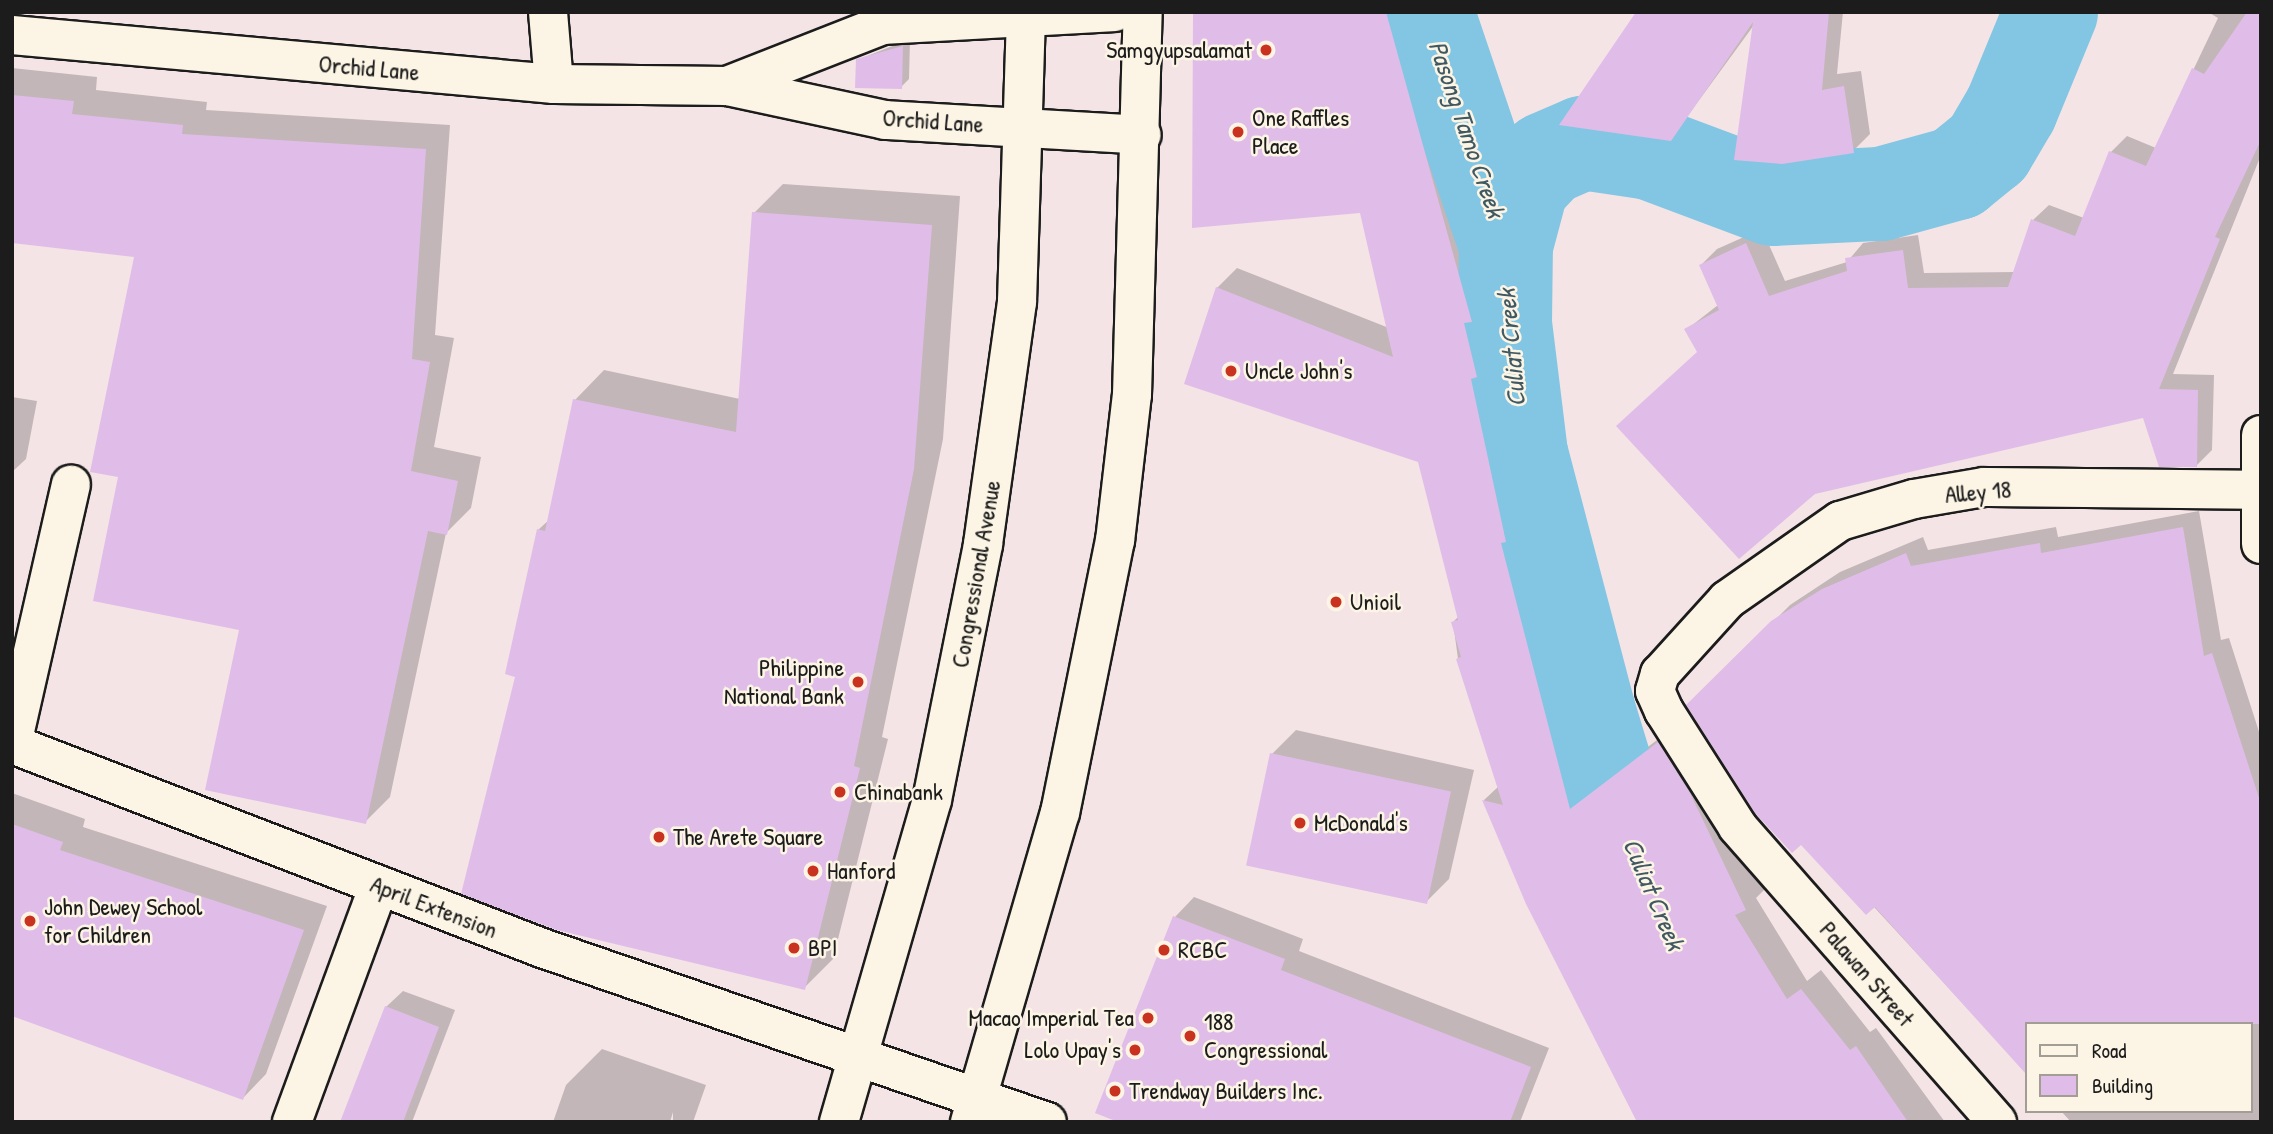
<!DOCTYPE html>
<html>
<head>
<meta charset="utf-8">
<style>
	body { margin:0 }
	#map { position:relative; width:2273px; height:1134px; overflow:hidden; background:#f4e4e6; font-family:"Patrick Hand",sans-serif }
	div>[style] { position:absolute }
	.shadow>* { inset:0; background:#0003 }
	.river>* { height:94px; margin:-47px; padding:0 47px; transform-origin:47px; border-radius:47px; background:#82c6e3 }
	.building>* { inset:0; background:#e0bde8; transform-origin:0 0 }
	.roads { filter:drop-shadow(2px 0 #1c1c1c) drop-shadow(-2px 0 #1c1c1c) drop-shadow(0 2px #1c1c1c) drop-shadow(0 -2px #1c1c1c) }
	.minor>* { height:38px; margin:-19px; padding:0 19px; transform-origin:19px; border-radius:19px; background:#fcf5e5 }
	.major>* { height:38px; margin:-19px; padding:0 19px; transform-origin:19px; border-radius:19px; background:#fcf5e5 }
	.dots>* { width:19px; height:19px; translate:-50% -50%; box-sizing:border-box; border:4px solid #fcf5e5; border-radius:50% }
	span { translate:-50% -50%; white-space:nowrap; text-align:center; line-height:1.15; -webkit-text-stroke:5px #fcf5e5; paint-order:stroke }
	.poi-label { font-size:24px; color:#1c1c1c }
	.right { translate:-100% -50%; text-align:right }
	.left { translate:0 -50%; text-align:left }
	.street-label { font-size:24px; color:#1c1c1c }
	.water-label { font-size:26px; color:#405862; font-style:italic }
	.frame { position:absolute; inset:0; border:14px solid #1c1c1c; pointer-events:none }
	.legend { position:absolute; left:2025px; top:1022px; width:228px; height:91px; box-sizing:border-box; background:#fcf5e5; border:2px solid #a29e95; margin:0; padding:9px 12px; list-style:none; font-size:21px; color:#1c1c1c }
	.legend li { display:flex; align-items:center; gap:14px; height:35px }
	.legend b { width:35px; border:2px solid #a29e95 }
</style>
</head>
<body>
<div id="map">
	<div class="shadow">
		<i style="clip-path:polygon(1195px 12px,1411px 12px,1490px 300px,1484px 307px,1495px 356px,1491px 361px,1525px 521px,1520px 525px,1590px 791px,1678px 724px,1765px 889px,1756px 898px,1807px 981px,1821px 970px,1870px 1032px,1876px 1028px,1945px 1122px,1779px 1122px,1527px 903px,1484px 800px,1499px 786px,1458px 659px,1453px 622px,1459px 616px,1419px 461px,1217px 288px,1237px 268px,1389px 328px,1362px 211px)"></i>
		<i style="clip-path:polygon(1637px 12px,1843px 12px,1837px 74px,1861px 71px,1870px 134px,1853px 151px,1754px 25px,1670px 140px)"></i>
		<i style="clip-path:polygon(2208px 12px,2261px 12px,2261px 155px,2173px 374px,2214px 375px,2212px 450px,2196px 466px,2144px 416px,1814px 493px,1686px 330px,1718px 305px,1701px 265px,1717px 249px,1762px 229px,1785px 281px,1847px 262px,1863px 243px,1918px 235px,1924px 273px,2015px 272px,2033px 220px,2049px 205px,2084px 218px,2111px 152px,2127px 136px,2156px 148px,2218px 18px)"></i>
		<i style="clip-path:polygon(910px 39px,909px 79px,901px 87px,857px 60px)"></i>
		<i style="clip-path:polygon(12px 68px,97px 77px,96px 90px,207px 102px,206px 110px,450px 125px,435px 335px,454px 338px,434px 447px,481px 457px,471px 508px,446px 533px,390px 797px,365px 822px,241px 629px,136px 255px,12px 238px)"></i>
		<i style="clip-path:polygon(783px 184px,960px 196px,943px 439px,882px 737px,888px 739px,833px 959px,804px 988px,517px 675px,538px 530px,550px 519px,575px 400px,604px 370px,740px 399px,754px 213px)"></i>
		<i style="clip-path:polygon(12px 397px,37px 401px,26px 459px,12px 472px)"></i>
		<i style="clip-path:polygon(2199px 511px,2221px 640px,2229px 638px,2261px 738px,2261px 1122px,2071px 1122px,2061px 1111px,2250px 1111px,2250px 1024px,2026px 1024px,2026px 1072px,1689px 706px,1790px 605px,1840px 572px,1923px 537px,1928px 550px,2056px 527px,2058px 537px)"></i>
		<i style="clip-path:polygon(1296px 730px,1474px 770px,1449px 879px,1425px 903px,1272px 754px)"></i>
		<i style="clip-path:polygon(12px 793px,85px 819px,83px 827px,327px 906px,266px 1074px,243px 1098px,15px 1015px,12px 1022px)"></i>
		<i style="clip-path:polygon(1194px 897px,1303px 939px,1299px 951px,1549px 1048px,1520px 1122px,1121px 1122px,1175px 917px)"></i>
		<i style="clip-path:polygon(403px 991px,455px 1010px,412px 1122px,342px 1122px,386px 1007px)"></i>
		<i style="clip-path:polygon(602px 1049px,706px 1085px,693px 1122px,673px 1122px,673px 1112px,670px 1122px,553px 1122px,566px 1085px)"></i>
	</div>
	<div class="river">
		<i style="left:1427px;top:12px;width:246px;rotate:71.3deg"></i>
		<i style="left:1656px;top:901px;width:87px;rotate:-113deg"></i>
		<i style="left:1622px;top:821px;width:117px;rotate:-106.9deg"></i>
		<i style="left:1588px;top:709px;width:264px;rotate:-104.7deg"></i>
		<i style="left:1521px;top:454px;width:132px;rotate:-97deg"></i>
		<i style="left:1505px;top:323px;width:78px;rotate:-89.3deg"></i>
		<i style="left:1506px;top:245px;width:62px;rotate:-75.1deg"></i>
		<i style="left:1522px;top:185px;width:35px;rotate:-47deg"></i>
		<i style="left:1546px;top:159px;width:40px;rotate:-23.4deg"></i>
		<i style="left:1583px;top:143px;width:68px;rotate:8.5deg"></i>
		<i style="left:1650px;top:153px;width:131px;rotate:20.5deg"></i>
		<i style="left:1773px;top:199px;width:108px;rotate:-2.7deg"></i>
		<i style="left:1881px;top:194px;width:79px;rotate:-15.4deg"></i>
		<i style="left:1957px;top:173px;width:40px;rotate:-39deg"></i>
		<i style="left:1988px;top:148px;width:45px;rotate:-59.5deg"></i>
		<i style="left:2011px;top:109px;width:105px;rotate:-67.6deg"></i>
	</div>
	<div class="building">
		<i style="clip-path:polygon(1193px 12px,1386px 12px,1472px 322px,1464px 323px,1477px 377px,1471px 379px,1506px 542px,1501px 543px,1570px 809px,1658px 742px,1690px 793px,1746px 910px,1735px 915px,1787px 999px,1801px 989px,1850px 1050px,1856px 1046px,1908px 1122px,1637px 1122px,1526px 904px,1482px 800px,1503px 805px,1456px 659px,1461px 657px,1451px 622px,1458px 620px,1418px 462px,1184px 384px,1216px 287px,1393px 357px,1360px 213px,1192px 228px)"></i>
		<i style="clip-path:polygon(1636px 12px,1829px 12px,1822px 90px,1844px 86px,1854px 153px,1782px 164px,1734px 160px,1753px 22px,1671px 141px,1559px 125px)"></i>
		<i style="clip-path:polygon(2247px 12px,2261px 12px,2261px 140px,2215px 237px,2220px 239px,2159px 389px,2198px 390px,2197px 467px,2159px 467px,2143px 418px,1815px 494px,1739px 559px,1616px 426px,1697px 352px,1684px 329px,1719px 310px,1699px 265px,1746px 243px,1769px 296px,1847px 271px,1845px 258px,1903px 250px,1908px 288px,2008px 287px,2031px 219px,2075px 236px,2109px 151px,2146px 166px,2192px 68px,2204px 74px)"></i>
		<i style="clip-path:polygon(903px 46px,902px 89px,855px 88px,856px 59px)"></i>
		<i style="clip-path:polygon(12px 95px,74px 101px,72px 114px,183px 125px,182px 134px,426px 149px,412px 359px,430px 362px,411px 471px,458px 481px,447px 535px,428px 531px,366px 824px,205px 790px,239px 630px,93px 601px,118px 477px,90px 472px,134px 257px,12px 243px)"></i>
		<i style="clip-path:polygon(752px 212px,932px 225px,914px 469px,854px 766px,860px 768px,805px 990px,557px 930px,461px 894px,515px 677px,505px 674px,537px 529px,545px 531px,573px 399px,736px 432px)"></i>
		<i style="clip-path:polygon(2183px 527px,2204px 656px,2212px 653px,2261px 804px,2261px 1024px,2026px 1024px,2026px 1074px,1875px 907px,1866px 915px,1801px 845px,1792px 853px,1755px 813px,1686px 705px,1771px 621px,1822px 589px,1906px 553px,1911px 566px,2040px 543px,2041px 553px)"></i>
		<i style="left:1270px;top:753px;width:185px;height:115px;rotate:12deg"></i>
		<i style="clip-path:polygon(12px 824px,63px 842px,60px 850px,304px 930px,243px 1100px,12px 1016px)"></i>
		<i style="clip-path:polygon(1173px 916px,1285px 959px,1281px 970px,1531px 1067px,1510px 1122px,1118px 1122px,1095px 1113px)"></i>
		<i style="clip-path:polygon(385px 1006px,439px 1027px,403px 1122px,340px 1122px)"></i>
	</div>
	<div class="roads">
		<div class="minor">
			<i style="left:548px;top:12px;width:72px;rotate:85.2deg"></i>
			<i style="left:12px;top:35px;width:544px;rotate:5.17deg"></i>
			<i style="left:554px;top:84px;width:173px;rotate:0.7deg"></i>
			<i style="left:727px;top:86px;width:162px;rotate:12.1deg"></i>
			<i style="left:885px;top:120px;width:257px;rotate:3.3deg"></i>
			<i style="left:727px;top:86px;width:168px;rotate:-21.4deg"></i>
			<i style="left:883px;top:25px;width:232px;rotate:-3.2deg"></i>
			<i style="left:2261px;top:435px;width:109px;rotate:90deg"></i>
			<i style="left:12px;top:744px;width:568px;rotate:21.05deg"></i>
			<i style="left:542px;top:948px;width:534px;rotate:19.01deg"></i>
			<i style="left:12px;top:744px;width:266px;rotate:-77.2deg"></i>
			<i style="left:292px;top:1122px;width:252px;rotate:-69.8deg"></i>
			<i style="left:1997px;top:1122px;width:393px;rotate:-131.3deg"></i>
			<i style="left:1738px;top:827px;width:138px;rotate:-122.5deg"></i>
			<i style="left:1664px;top:711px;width:22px;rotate:-114deg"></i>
			<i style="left:1655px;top:691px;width:18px;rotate:-74deg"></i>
			<i style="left:1660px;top:674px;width:100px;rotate:-47.8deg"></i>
			<i style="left:1727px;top:600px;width:138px;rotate:-35deg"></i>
			<i style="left:1840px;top:521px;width:77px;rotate:-16.6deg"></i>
			<i style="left:1914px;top:499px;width:71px;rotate:-9.7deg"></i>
			<i style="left:1984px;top:487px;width:273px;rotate:0.6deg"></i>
		</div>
		<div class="major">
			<i style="left:839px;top:1122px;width:335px;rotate:-73.9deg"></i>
			<i style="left:932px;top:800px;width:261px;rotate:-78.7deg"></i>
			<i style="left:983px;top:544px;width:244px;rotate:-82deg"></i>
			<i style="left:1017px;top:302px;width:290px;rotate:-88.2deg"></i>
			<i style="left:970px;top:1122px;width:322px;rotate:-73.8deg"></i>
			<i style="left:1060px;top:813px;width:278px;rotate:-78.6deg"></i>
			<i style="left:1115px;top:541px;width:147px;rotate:-83.4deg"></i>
			<i style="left:1132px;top:395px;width:383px;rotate:-88.4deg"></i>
		</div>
	</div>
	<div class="dots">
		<i style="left:1266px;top:50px;background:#c8321e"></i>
		<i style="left:1238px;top:132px;background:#c8321e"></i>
		<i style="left:1231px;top:371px;background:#c8321e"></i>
		<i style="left:1336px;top:602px;background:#c8321e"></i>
		<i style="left:858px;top:682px;background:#c8321e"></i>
		<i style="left:840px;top:792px;background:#c8321e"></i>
		<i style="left:1300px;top:823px;background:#c8321e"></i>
		<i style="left:659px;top:837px;background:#c8321e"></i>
		<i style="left:813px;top:871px;background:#c8321e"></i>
		<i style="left:30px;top:921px;background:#c8321e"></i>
		<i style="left:794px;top:948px;background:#c8321e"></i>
		<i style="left:1164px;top:950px;background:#c8321e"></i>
		<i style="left:1148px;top:1018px;background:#c8321e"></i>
		<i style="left:1190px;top:1036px;background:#c8321e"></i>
		<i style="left:1135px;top:1050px;background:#c8321e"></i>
		<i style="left:1115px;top:1091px;background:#c8321e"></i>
	</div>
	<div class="poi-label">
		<span class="right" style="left:1252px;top:50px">Samgyupsalamat</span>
		<span class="left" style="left:1252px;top:132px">One Raffles<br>Place</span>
		<span class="left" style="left:1245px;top:371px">Uncle John's</span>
		<span class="left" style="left:1350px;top:602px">Unioil</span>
		<span class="right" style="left:844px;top:682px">Philippine<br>National Bank</span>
		<span class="left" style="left:854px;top:792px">Chinabank</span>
		<span class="left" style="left:1314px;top:823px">McDonald's</span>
		<span class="left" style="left:673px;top:837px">The Arete Square</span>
		<span class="left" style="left:827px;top:871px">Hanford</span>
		<span class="left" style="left:44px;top:921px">John Dewey School<br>for Children</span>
		<span class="left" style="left:808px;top:948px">BPI</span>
		<span class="left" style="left:1178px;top:950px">RCBC</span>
		<span class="right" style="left:1134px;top:1018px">Macao Imperial Tea</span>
		<span class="left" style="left:1204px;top:1036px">188<br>Congressional</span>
		<span class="right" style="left:1121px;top:1050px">Lolo Upay's</span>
		<span class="left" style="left:1129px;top:1091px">Trendway Builders Inc.</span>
	</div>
	<div class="street-label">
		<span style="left:369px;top:68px;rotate:5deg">Orchid Lane</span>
		<span style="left:933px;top:121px;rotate:4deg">Orchid Lane</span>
		<span style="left:1978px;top:492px;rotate:-5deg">Alley 18</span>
		<span style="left:976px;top:574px;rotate:-80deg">Congressional Avenue</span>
		<span style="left:434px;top:907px;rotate:21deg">April Extension</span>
		<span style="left:1867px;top:974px;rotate:49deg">Palawan Street</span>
	</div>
	<div class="water-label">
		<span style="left:1467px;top:129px;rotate:71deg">Pasong Tamo Creek</span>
		<span style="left:1511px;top:348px;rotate:-95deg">Culiat Creek</span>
		<span style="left:1654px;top:894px;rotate:67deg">Culiat Creek</span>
	</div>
	<div class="frame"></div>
	<ul class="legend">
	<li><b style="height:9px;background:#fcf5e5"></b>Road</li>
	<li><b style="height:19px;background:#e0bde8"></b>Building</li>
	</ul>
</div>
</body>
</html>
